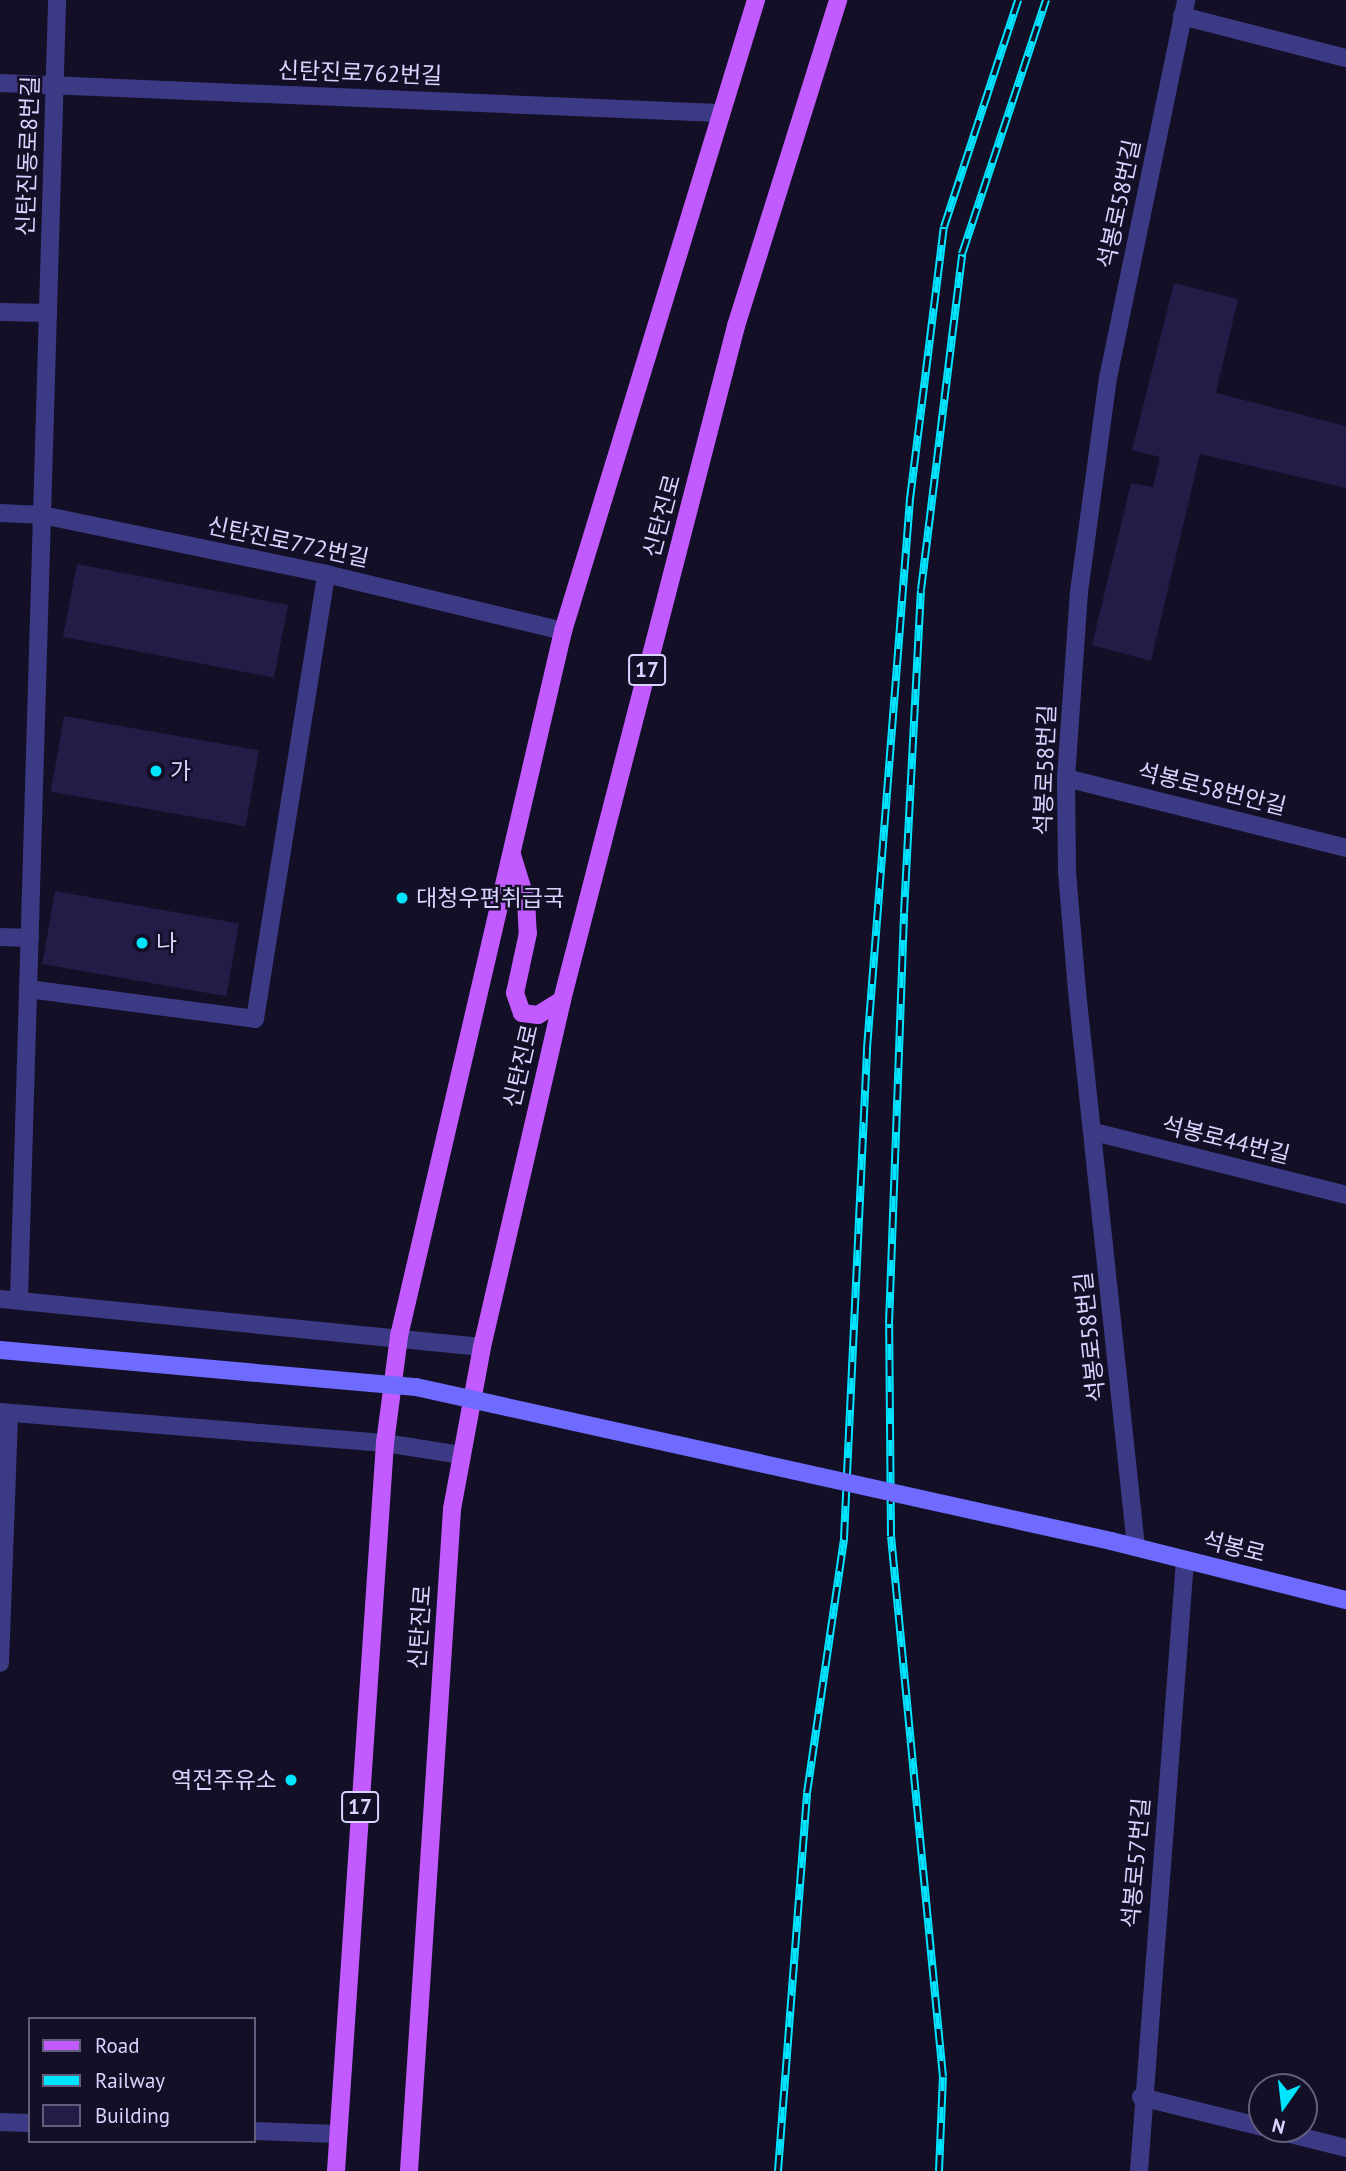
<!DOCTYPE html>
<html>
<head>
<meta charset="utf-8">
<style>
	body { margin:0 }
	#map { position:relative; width:1346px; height:2171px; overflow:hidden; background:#130f26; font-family:"PT Sans","Noto Sans KR",sans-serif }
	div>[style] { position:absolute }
	.building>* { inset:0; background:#241b47; transform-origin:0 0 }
	.service>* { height:18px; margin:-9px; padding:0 9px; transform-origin:9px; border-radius:9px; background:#3d3a85 }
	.minor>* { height:18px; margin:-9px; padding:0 9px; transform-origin:9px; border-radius:9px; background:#3d3a85 }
	.secondary>* { height:18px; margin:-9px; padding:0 9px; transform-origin:9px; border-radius:9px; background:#6f6bff }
	.primary>* { height:18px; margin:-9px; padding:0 9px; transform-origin:9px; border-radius:9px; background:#c25bff }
	.rail>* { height:8px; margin-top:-4px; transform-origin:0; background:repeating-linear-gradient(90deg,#130f26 0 16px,#00e5ff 0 32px); box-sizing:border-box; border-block:2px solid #00e5ff }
	.secondary-bridge>* { height:18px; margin:-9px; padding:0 9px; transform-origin:9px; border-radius:9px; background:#6f6bff }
	.dots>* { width:19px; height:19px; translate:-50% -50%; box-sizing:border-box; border:4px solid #130f26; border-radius:50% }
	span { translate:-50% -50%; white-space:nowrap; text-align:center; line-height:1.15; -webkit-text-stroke:5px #130f26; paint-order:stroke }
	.shield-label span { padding:2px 5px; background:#130f26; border:2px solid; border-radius:5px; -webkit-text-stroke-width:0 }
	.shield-label { font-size:21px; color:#d9d4ff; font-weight:700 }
	.street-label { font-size:23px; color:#d9d4ff }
	.poi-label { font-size:23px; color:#d9d4ff }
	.left { translate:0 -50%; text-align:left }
	.right { translate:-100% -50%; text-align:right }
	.legend { position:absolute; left:28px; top:2017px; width:228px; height:126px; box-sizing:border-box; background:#130f26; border:2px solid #625e7d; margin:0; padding:9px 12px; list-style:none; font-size:21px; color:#d9d4ff }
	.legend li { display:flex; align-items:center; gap:14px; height:35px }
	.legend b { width:35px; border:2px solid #625e7d }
	.north { position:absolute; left:1248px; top:2073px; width:70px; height:70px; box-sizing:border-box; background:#130f26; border:2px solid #625e7d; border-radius:50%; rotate:194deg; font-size:19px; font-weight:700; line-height:28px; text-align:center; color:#d9d4ff }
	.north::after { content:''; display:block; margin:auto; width:24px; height:32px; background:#00e5ff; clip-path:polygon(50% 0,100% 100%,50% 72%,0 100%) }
</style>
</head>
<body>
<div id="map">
	<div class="building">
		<i style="clip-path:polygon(1174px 283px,1238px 299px,1216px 393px,1346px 426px,1346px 488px,1200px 454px,1151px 661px,1092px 645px,1131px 483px,1153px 487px,1160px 457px,1132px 450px)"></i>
		<i style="left:77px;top:564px;width:215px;height:74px;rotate:11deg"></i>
		<i style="left:64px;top:716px;width:198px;height:77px;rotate:10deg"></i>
		<i style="left:55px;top:891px;width:187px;height:74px;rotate:10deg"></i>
	</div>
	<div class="service">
		<i style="left:28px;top:989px;width:229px;rotate:7.5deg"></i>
		<i style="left:255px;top:1019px;width:451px;rotate:-80.9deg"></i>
	</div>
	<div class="minor">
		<i style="left:1182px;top:16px;width:169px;rotate:14.4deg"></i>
		<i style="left:0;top:83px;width:719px;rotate:2.39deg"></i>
		<i style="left:0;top:312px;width:48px;rotate:1.2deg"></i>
		<i style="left:0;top:513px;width:42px;rotate:2.7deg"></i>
		<i style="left:42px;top:515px;width:290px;rotate:11.7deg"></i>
		<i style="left:326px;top:574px;width:244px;rotate:13.5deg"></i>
		<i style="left:1066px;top:778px;width:289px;rotate:14deg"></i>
		<i style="left:0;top:937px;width:30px;rotate:2deg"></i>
		<i style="left:1094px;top:1132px;width:260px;rotate:14deg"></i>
		<i style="left:0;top:1299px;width:484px;rotate:5.7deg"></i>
		<i style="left:19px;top:1299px;width:1300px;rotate:-88.32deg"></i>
		<i style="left:0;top:1412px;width:386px;rotate:4.6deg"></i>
		<i style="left:385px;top:1443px;width:78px;rotate:8.9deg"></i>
		<i style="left:1136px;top:1547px;width:559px;rotate:-96.06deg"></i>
		<i style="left:1077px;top:991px;width:119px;rotate:-94.8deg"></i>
		<i style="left:1067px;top:872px;width:94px;rotate:-90.6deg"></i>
		<i style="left:1066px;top:778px;width:186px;rotate:-86deg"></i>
		<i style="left:1079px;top:592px;width:216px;rotate:-82.3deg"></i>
		<i style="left:1108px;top:378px;width:386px;rotate:-78.3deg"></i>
		<i style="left:0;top:1663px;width:250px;rotate:-87.9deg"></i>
		<i style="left:1141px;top:2097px;width:125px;rotate:13.9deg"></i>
		<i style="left:0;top:2122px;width:30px;rotate:2deg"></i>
		<i style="left:1270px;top:2129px;width:78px;rotate:14deg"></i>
		<i style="left:254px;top:2131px;width:83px;rotate:2.1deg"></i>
		<i style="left:1139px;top:2171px;width:613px;rotate:-85.69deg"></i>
	</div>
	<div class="secondary">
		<i style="left:1111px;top:1541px;width:242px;rotate:14.1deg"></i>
	</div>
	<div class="primary">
		<i style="left:512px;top:855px;width:47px;rotate:72.7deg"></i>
		<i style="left:526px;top:900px;width:33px;rotate:87deg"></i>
		<i style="left:528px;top:933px;width:61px;rotate:102.2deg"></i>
		<i style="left:515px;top:993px;width:21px;rotate:71deg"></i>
		<i style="left:522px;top:1013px;width:16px;rotate:7deg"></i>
		<i style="left:538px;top:1015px;width:28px;rotate:-32deg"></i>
		<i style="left:336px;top:2171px;width:730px;rotate:-86.15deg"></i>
		<i style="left:385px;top:1443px;width:108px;rotate:-82.5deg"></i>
		<i style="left:399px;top:1336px;width:724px;rotate:-76.9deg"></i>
		<i style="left:563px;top:631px;width:660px;rotate:-72.99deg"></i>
		<i style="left:409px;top:2171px;width:663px;rotate:-86.28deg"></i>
		<i style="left:452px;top:1509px;width:165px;rotate:-79.5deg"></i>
		<i style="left:482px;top:1347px;width:356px;rotate:-77deg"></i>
		<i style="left:562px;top:1000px;width:696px;rotate:-75.52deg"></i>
		<i style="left:736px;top:326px;width:342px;rotate:-72.6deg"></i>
	</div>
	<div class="rail">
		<i style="left:778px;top:2171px;width:379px;rotate:-85.6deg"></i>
		<i style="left:807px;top:1793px;width:258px;rotate:-81.7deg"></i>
		<i style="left:844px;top:1538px;width:491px;rotate:-87.3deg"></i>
		<i style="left:867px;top:1048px;width:551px;rotate:-85.52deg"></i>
		<i style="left:910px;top:499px;width:274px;rotate:-82.9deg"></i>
		<i style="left:944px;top:227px;width:239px;rotate:-71.9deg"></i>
		<i style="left:939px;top:2171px;width:94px;rotate:-87.6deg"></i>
		<i style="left:943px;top:2077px;width:543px;rotate:-95.49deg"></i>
		<i style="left:891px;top:1536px;width:212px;rotate:-90.5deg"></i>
		<i style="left:889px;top:1324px;width:411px;rotate:-87.9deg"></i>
		<i style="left:904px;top:913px;width:323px;rotate:-87deg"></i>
		<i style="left:921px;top:590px;width:338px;rotate:-83deg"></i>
		<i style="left:962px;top:254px;width:268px;rotate:-71.7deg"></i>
	</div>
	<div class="secondary-bridge">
		<i style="left:0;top:1350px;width:418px;rotate:5.1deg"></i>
		<i style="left:416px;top:1387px;width:712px;rotate:12.49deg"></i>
	</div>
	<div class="dots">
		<i style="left:156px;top:771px;background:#00e5ff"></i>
		<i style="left:402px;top:898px;background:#00e5ff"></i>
		<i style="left:142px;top:943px;background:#00e5ff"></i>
		<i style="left:291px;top:1780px;background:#00e5ff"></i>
	</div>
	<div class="shield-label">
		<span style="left:647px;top:670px">17</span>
		<span style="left:360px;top:1807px">17</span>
	</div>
	<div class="street-label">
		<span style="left:360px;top:73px;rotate:2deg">신탄진로762번길</span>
		<span style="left:28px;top:156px;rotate:-88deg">신탄진동로8번길</span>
		<span style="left:1119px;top:204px;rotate:-78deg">석봉로58번길</span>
		<span style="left:662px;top:516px;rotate:-75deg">신탄진로</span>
		<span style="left:288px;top:542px;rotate:12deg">신탄진로772번길</span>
		<span style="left:1045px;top:770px;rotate:-88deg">석봉로58번길</span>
		<span style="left:1212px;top:789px;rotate:14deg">석봉로58번안길</span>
		<span style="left:521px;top:1066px;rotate:-77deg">신탄진로</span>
		<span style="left:1226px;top:1140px;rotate:14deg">석봉로44번길</span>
		<span style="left:1090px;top:1337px;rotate:-96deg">석봉로58번길</span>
		<span style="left:1234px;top:1547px;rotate:14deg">석봉로</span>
		<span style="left:420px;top:1627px;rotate:-86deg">신탄진로</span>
		<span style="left:1136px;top:1863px;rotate:-85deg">석봉로57번길</span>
	</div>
	<div class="poi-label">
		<span class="left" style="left:170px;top:771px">가</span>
		<span class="left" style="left:416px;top:898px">대청우편취급국</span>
		<span class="left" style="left:156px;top:943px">나</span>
		<span class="right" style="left:277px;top:1780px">역전주유소</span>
	</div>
	<ul class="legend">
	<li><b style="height:9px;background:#c25bff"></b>Road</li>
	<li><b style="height:9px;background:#00e5ff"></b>Railway</li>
	<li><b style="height:19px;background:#241b47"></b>Building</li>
	</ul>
	<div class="north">N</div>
</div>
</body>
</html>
